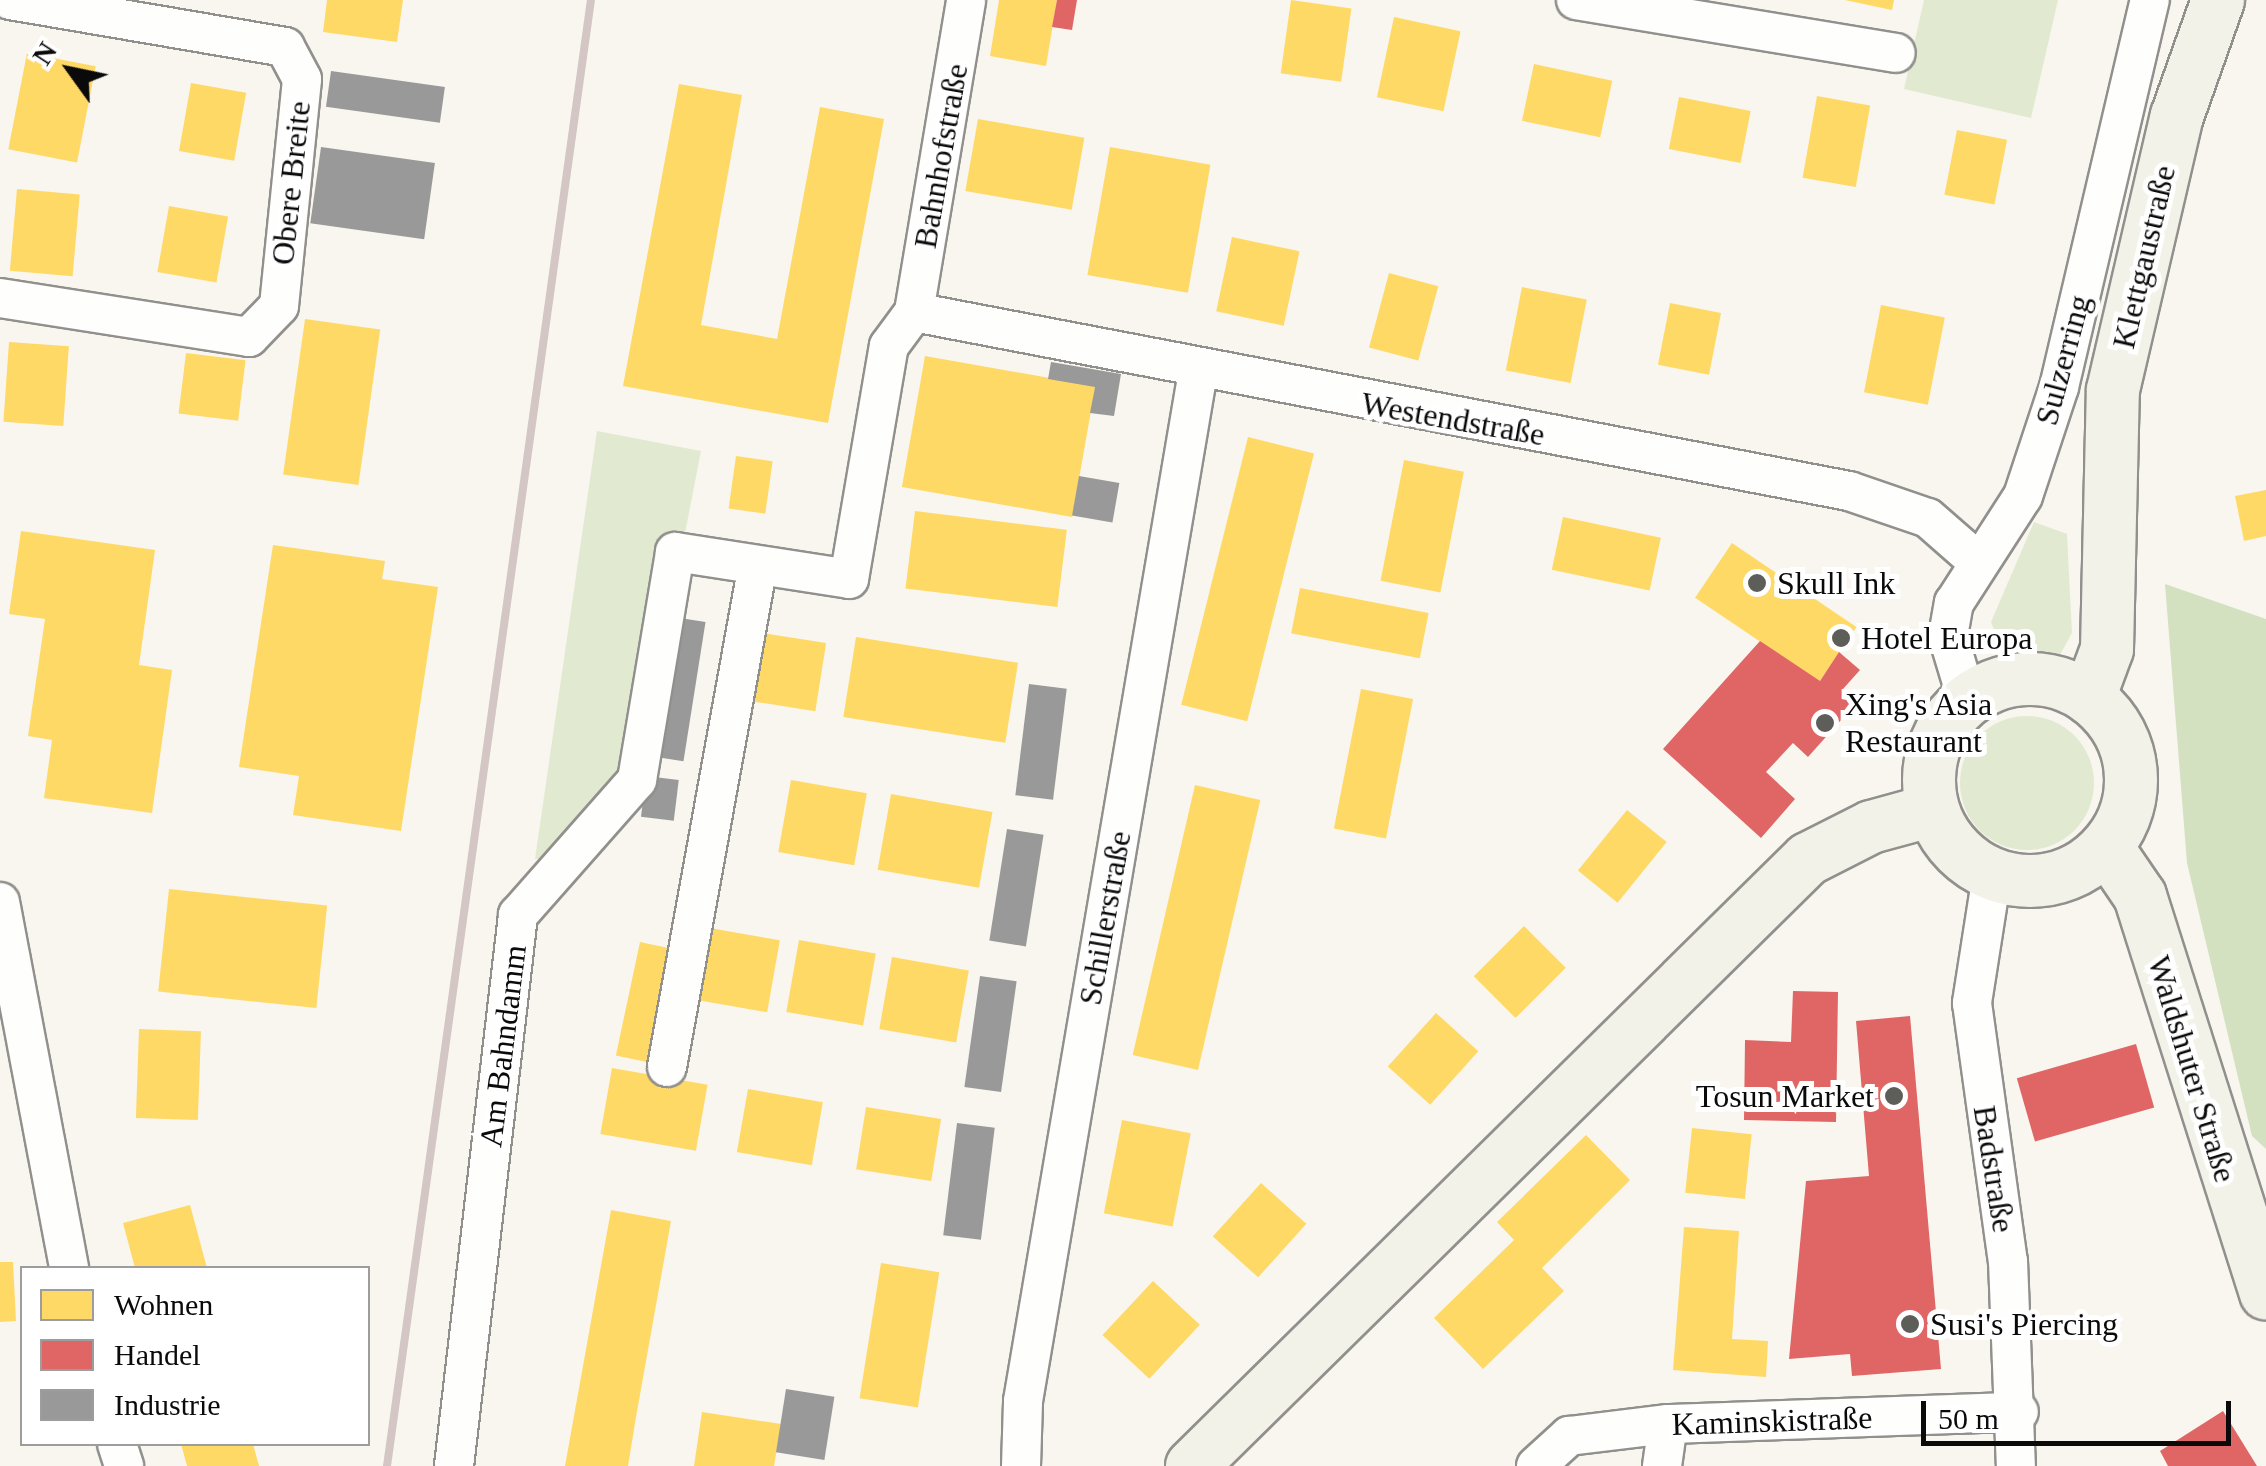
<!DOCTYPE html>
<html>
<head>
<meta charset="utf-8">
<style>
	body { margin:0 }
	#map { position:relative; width:2266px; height:1466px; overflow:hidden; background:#f8f6ef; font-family:Georgia,serif }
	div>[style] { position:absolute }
	.green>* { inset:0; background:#e1ead1 }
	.round { border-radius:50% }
	.forest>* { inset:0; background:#d3e1c1 }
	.homes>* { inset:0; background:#ffd966; transform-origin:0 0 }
	.shops>* { inset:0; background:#e06666; transform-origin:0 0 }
	.industry>* { inset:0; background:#999; transform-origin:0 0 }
	.roads { filter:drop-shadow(2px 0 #91908d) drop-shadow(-2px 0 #91908d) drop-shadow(0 2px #91908d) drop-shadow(0 -2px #91908d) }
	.street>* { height:38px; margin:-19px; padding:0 19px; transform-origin:19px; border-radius:19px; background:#fefefd }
	.secondary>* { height:52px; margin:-26px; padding:0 26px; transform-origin:26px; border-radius:26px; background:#f3f2e9 }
	.secondary>.ring { margin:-26px; padding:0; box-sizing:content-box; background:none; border:52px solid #f3f2e9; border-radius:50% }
	.rail>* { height:8px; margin:-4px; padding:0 4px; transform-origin:4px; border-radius:4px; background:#d3c6c5 }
	.dots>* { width:28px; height:28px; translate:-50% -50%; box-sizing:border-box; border:5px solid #fff; border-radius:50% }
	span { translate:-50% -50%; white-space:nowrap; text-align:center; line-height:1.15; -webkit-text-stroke:10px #fff; paint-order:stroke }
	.street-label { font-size:32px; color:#0a0a0a }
	.poi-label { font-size:32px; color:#0a0a0a }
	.left { translate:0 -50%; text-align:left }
	.right { translate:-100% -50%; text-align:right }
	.legend { position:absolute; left:20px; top:1266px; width:350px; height:180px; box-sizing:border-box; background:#fff; border:2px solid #9d9d9d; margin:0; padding:12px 18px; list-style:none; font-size:30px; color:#0a0a0a }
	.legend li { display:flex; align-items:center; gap:20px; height:50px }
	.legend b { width:50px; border:2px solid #9d9d9d }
	.north { position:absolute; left:20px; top:20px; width:100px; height:100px; -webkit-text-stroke:8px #fff; paint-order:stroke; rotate:303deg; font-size:28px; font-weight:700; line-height:40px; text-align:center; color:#0a0a0a }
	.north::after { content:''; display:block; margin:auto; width:35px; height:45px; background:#0a0a0a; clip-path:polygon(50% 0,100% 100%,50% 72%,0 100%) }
	.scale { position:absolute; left:1921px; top:1401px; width:310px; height:45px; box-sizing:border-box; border:5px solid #0a0a0a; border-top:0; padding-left:12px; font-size:30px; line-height:35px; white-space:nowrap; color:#0a0a0a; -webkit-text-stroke:8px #fff; paint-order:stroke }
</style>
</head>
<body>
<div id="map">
	<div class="green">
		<i style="clip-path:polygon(1924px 0,2058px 0,2031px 118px,1904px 89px)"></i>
		<i style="clip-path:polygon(597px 431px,701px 451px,637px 780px,569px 857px,535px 859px)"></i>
		<i style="clip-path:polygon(2034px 522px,2067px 534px,2072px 633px,2057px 660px,2027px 664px,2001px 647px,1991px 622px)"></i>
		<i class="round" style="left:1960px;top:716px;width:134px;height:134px"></i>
	</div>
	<div class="forest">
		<i style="clip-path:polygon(2165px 584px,2266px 619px,2266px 1149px,2252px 1136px,2187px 863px)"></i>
	</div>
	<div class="homes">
		<i style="clip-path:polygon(327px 0,403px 0,397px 42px,323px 32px)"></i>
		<i style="clip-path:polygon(999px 0,1057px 0,1046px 66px,990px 56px)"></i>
		<i style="left:1291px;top:0;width:61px;height:74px;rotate:8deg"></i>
		<i style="clip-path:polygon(1845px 0,1894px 0,1892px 10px)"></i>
		<i style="left:1394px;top:17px;width:68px;height:82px;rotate:12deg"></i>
		<i style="left:27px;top:53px;width:70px;height:98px;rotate:11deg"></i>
		<i style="left:1534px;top:64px;width:80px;height:58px;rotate:12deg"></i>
		<i style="left:191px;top:83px;width:56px;height:69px;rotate:10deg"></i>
		<i style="clip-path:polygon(679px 84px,742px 95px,701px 325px,777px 339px,820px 107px,884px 119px,828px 423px,623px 386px)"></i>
		<i style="left:1817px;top:96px;width:54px;height:83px;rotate:10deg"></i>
		<i style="left:1679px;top:97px;width:73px;height:53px;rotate:11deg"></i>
		<i style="left:978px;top:119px;width:108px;height:73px;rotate:10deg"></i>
		<i style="left:1957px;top:130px;width:51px;height:66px;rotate:11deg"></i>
		<i style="left:1110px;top:147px;width:102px;height:130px;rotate:10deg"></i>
		<i style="left:17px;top:189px;width:63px;height:82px;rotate:5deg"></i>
		<i style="left:169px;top:206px;width:60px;height:67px;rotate:10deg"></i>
		<i style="left:1232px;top:237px;width:69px;height:76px;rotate:12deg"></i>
		<i style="left:1389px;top:273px;width:51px;height:77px;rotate:15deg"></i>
		<i style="left:1522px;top:287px;width:66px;height:85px;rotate:11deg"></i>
		<i style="left:1670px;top:303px;width:52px;height:63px;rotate:11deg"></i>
		<i style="left:1881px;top:305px;width:65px;height:89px;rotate:11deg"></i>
		<i style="left:305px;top:319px;width:76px;height:157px;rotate:8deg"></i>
		<i style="left:9px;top:342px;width:60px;height:80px;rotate:4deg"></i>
		<i style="left:186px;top:353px;width:60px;height:61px;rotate:7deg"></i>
		<i style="left:925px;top:356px;width:173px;height:133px;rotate:10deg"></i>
		<i style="left:1248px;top:437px;width:68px;height:276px;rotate:14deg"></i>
		<i style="left:736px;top:456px;width:37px;height:53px;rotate:8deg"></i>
		<i style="left:1404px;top:460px;width:61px;height:123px;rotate:11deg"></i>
		<i style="clip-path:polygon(2266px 490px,2266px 536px,2244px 541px,2235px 496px)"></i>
		<i style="left:915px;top:511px;width:153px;height:78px;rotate:7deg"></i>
		<i style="left:1563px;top:517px;width:100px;height:54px;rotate:12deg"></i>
		<i style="clip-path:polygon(21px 531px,155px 550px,139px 665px,172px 670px,152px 813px,44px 798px,52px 740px,28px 736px,45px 619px,9px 614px)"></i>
		<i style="left:1732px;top:543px;width:150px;height:66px;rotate:34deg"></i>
		<i style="clip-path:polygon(273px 545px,385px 561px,382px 579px,438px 587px,401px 831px,293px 815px,299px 776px,239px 767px)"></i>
		<i style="left:1300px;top:588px;width:131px;height:46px;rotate:11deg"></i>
		<i style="left:756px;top:632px;width:71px;height:69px;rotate:9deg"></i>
		<i style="left:856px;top:637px;width:164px;height:81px;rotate:9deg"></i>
		<i style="left:1361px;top:689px;width:53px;height:142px;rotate:11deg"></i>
		<i style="left:791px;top:780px;width:77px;height:73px;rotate:10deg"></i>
		<i style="left:1195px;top:785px;width:67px;height:277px;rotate:13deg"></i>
		<i style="left:891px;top:794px;width:103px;height:77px;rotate:10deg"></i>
		<i style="left:1627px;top:810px;width:51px;height:78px;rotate:39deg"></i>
		<i style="left:169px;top:889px;width:159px;height:103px;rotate:6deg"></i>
		<i style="left:1524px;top:926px;width:59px;height:71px;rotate:45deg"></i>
		<i style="left:704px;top:927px;width:77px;height:73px;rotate:10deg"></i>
		<i style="left:799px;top:940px;width:78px;height:73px;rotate:10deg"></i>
		<i style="left:640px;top:942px;width:34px;height:116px;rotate:12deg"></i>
		<i style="left:892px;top:957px;width:78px;height:73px;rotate:10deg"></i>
		<i style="left:1436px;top:1013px;width:57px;height:72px;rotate:42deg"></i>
		<i style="left:139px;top:1029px;width:62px;height:89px;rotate:2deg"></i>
		<i style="left:612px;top:1068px;width:97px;height:67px;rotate:10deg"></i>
		<i style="left:748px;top:1089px;width:76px;height:64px;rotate:10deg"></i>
		<i style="left:866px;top:1107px;width:76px;height:63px;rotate:9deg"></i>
		<i style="left:1122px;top:1120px;width:70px;height:95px;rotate:11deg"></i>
		<i style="left:1692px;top:1128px;width:60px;height:65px;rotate:6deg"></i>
		<i style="clip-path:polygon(1586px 1135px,1630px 1180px,1542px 1268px,1564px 1291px,1483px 1369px,1434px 1318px,1514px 1240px,1497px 1222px)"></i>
		<i style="left:1261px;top:1183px;width:61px;height:72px;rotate:42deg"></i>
		<i style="clip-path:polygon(190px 1205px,207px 1268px,135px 1268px,123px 1223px)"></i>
		<i style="clip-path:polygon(611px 1210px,671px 1221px,636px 1417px,628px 1466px,565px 1466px)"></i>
		<i style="clip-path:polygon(1684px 1227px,1739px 1231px,1732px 1339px,1768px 1341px,1766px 1377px,1673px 1370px)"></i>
		<i style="clip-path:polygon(0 1262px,13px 1262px,16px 1321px,0 1322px)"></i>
		<i style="left:881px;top:1263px;width:59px;height:137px;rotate:9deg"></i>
		<i style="left:1153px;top:1281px;width:64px;height:74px;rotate:43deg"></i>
		<i style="clip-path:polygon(702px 1412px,781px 1424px,774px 1466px,694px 1466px)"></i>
		<i style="clip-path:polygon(181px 1444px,253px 1444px,259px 1466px,187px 1466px)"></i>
	</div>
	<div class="shops">
		<i style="clip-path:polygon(1057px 0,1077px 0,1072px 30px,1052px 27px)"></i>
		<i style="clip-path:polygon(1760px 641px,1820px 681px,1839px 652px,1860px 670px,1843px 689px,1857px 702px,1808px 757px,1793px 743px,1766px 772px,1795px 799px,1761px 838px,1663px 749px)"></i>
		<i style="clip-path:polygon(1793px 991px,1838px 992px,1836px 1122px,1744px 1120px,1745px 1040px,1791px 1042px)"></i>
		<i style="clip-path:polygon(1910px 1016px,1941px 1369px,1852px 1376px,1850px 1354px,1789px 1359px,1806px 1181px,1869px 1176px,1856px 1021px)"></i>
		<i style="left:2136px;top:1044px;width:66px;height:124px;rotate:74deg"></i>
		<i style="clip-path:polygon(2223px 1411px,2257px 1466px,2168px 1466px,2160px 1451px)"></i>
	</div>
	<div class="industry">
		<i style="left:331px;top:71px;width:115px;height:36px;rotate:8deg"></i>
		<i style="left:321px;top:147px;width:115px;height:77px;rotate:8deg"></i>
		<i style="clip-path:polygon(1051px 362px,1121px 374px,1114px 416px,1090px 413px,1095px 387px,1048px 379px)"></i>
		<i style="left:1079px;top:476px;width:41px;height:40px;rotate:10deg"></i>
		<i style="left:667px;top:616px;width:39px;height:141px;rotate:9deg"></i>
		<i style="left:1029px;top:684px;width:38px;height:112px;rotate:7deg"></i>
		<i style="left:646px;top:776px;width:33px;height:41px;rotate:7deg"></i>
		<i style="left:1007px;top:829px;width:37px;height:113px;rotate:9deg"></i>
		<i style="left:980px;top:976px;width:37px;height:112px;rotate:8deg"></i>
		<i style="left:957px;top:1123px;width:38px;height:113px;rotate:7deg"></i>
		<i style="left:786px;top:1389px;width:49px;height:64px;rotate:9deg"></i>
	</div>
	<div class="roads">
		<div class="street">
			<i style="left:1576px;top:0;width:324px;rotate:9.4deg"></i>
			<i style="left:0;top:298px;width:252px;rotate:8.9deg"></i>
			<i style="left:249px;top:337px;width:43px;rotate:-45.9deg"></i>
			<i style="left:279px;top:306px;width:228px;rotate:-84.2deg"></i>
			<i style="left:302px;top:79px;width:36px;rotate:-118deg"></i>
			<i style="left:285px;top:47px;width:279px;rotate:-170.3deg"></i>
			<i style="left:914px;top:312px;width:952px;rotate:10.84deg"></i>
			<i style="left:1849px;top:491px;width:83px;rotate:18.9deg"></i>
			<i style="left:1928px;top:518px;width:64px;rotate:41.2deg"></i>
			<i style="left:1967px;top:699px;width:66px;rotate:-106.8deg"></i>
			<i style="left:1948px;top:636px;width:34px;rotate:-80deg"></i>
			<i style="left:1954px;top:603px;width:127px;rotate:-57.2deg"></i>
			<i style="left:2023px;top:496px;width:115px;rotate:-71.7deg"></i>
			<i style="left:2059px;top:387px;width:398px;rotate:-76.8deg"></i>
			<i style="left:1992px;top:875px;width:130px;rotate:98.9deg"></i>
			<i style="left:1972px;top:1003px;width:260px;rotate:82.1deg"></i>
			<i style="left:2008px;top:1261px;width:205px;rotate:87.8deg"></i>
			<i style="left:0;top:902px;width:372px;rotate:79.3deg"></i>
			<i style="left:667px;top:1067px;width:510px;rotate:-79.73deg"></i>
			<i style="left:117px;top:1444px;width:23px;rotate:72deg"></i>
			<i style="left:454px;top:1466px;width:555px;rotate:-83.37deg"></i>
			<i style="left:518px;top:915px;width:180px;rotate:-48.6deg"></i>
			<i style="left:637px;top:780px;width:231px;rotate:-80.5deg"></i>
			<i style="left:675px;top:552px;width:176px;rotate:8.8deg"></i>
			<i style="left:849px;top:579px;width:236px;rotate:-80.3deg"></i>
			<i style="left:889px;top:346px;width:42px;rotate:-53.7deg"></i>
			<i style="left:914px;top:312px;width:316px;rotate:-80.5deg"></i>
			<i style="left:1021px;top:1466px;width:65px;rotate:-88.2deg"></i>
			<i style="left:1023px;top:1401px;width:1044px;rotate:-80.35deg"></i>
			<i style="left:1536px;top:1466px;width:45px;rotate:-42.3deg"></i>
			<i style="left:1569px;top:1436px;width:100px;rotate:-6.9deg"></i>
			<i style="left:1668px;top:1424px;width:351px;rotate:-2deg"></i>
			<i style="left:1662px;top:1466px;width:42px;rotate:-81.9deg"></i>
		</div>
		<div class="secondary">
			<i class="ring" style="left:1929px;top:679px;width:150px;height:150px"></i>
			<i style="left:2089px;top:698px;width:52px;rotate:-69.8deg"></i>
			<i style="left:2107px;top:649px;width:259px;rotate:-88.7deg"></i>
			<i style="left:2113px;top:390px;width:281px;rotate:-76.9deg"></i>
			<i style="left:2177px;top:116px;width:123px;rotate:-70.5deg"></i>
			<i style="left:2108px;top:849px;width:57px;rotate:55.8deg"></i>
			<i style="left:2140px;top:896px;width:417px;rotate:72.4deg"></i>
			<i style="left:1192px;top:1466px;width:865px;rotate:-44.58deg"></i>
			<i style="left:1808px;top:859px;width:71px;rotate:-26.9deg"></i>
			<i style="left:1871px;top:827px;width:64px;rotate:-15.3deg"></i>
		</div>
	</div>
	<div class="rail">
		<i style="left:387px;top:1466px;width:1480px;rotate:-82.08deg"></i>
	</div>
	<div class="dots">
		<i style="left:1757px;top:583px;background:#5d5d5a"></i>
		<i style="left:1841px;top:638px;background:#5d5d5a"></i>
		<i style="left:1825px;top:723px;background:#5d5d5a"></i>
		<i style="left:1894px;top:1096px;background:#5d5d5a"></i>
		<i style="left:1910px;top:1324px;background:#5d5d5a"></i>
	</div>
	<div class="street-label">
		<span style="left:941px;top:156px;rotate:-80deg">Bahnhofstraße</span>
		<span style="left:291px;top:183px;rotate:-84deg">Obere Breite</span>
		<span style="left:2144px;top:257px;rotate:-77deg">Klettgaustraße</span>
		<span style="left:2063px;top:360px;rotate:-75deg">Sulzerring</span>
		<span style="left:1453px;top:419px;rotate:10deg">Westendstraße</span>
		<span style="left:1105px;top:918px;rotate:-80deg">Schillerstraße</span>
		<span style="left:503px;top:1046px;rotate:-83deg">Am Bahndamm</span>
		<span style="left:2192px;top:1069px;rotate:73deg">Waldshuter Straße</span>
		<span style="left:1994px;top:1169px;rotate:81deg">Badstraße</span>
		<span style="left:1772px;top:1421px;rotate:-2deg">Kaminskistraße</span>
	</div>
	<div class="poi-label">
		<span class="left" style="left:1777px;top:583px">Skull Ink</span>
		<span class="left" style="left:1861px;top:638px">Hotel Europa</span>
		<span class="left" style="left:1845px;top:723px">Xing's Asia<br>Restaurant</span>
		<span class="right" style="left:1874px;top:1096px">Tosun Market</span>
		<span class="left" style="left:1930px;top:1324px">Susi's Piercing</span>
	</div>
	<ul class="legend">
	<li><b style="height:28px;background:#ffd966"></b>Wohnen</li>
	<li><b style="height:28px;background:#e06666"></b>Handel</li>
	<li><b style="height:28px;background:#999"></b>Industrie</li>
	</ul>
	<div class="north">N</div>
	<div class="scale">50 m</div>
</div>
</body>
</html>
